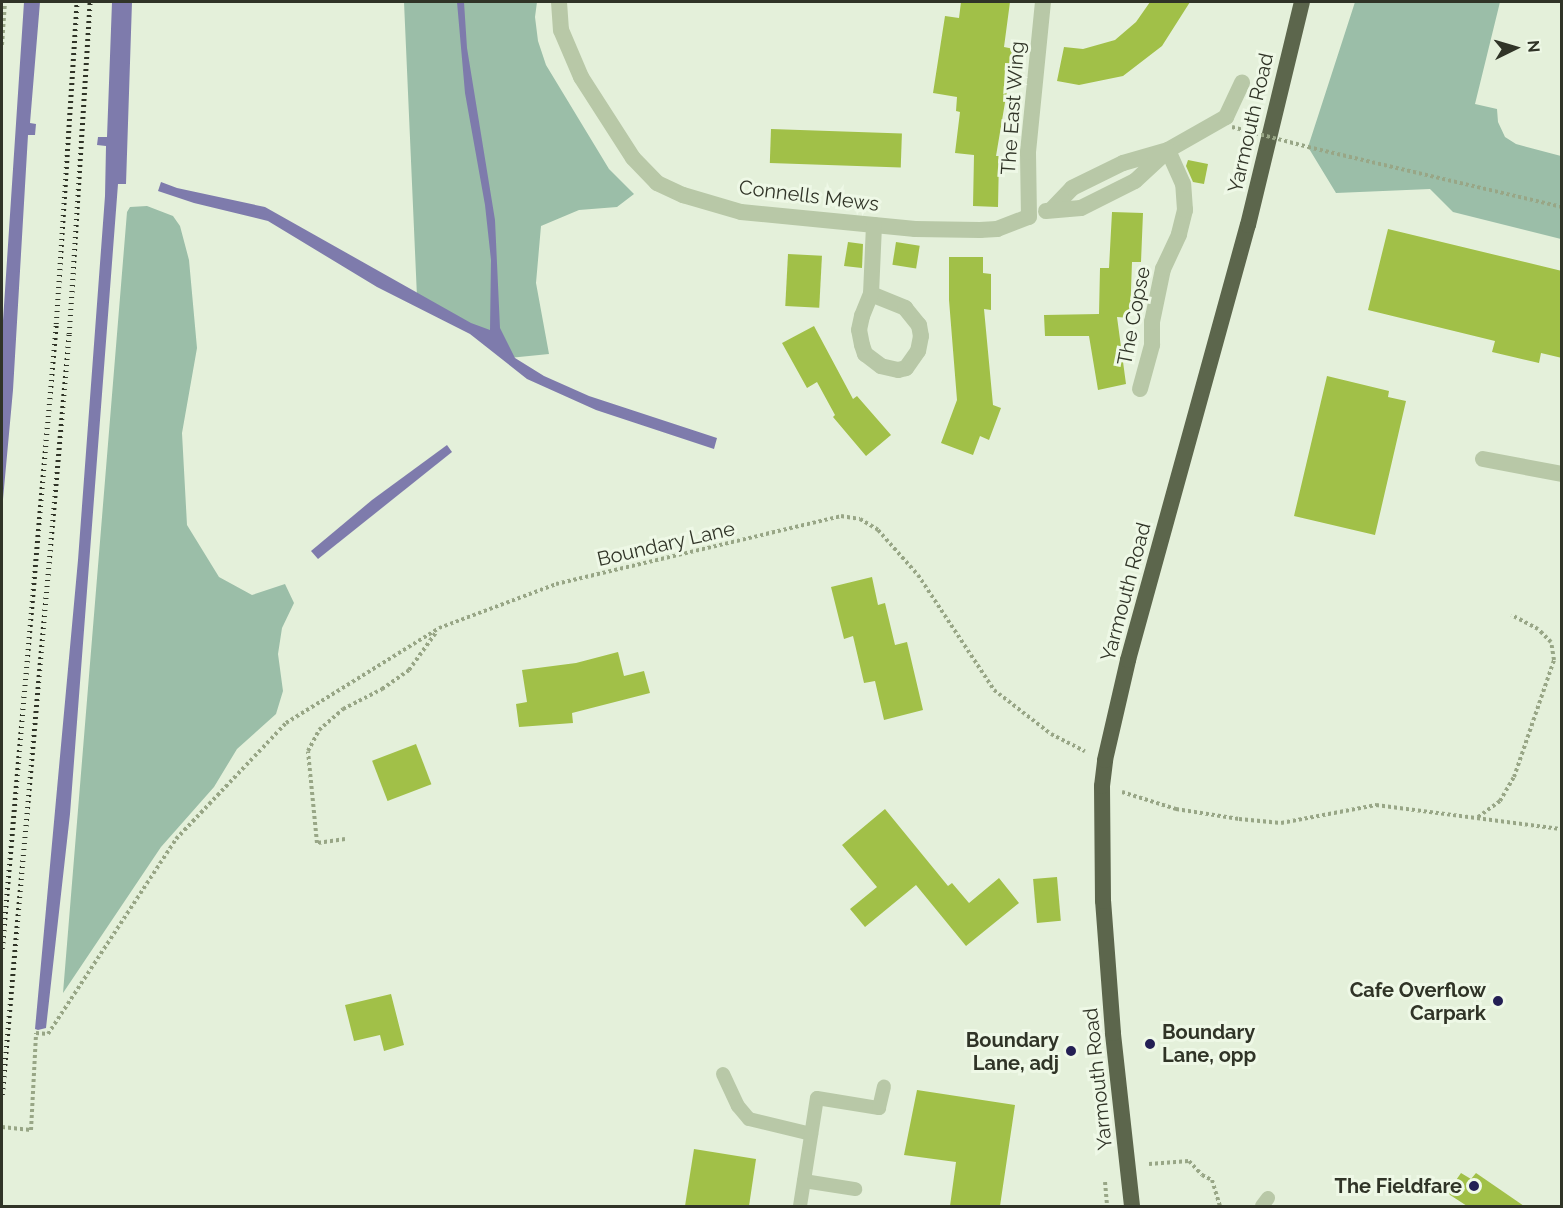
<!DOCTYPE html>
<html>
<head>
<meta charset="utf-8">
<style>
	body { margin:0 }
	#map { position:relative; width:1563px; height:1208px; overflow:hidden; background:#e4f0da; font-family:Raleway,sans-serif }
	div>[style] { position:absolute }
	.green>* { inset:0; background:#9bbea8 }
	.water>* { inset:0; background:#7e7bac }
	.building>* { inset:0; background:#a1c048; transform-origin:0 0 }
	.path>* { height:4px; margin-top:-2px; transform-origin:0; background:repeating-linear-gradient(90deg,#98a686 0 3px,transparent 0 6px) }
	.service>* { height:14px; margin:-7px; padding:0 7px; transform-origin:7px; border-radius:7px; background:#b8c8a7 }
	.minor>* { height:16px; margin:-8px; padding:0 8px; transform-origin:8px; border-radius:8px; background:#b8c8a7 }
	.trunk>* { height:16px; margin:-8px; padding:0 8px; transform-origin:8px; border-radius:8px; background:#5c664c }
	.rail>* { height:4.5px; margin-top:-2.25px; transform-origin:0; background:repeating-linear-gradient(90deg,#303427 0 1.5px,transparent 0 6px) }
	.path-bridge>* { height:4px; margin-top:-2px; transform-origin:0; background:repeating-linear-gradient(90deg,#98a686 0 3px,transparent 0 6px) }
	.dots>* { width:16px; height:16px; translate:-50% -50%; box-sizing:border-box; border:3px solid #eef8e6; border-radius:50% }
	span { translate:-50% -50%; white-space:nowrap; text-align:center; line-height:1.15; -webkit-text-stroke:6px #eef8e6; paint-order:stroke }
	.street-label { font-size:20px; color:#303427 }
	.poi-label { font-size:20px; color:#303427; font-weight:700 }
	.right { translate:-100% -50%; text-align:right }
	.left { translate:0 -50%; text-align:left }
	.frame { position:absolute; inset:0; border:3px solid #303427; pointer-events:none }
	.north { position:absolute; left:1485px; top:18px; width:60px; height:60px; -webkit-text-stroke:4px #eef8e6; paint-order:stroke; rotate:85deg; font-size:16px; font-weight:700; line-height:24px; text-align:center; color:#303427 }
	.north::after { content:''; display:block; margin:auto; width:21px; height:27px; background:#303427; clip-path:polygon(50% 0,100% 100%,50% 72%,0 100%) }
</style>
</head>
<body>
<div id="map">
	<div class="green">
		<i style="clip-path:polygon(404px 2px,537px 2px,535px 17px,538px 41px,546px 65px,609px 169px,634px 194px,617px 207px,579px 210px,541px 226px,536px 283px,549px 354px,509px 358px,417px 297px)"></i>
		<i style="clip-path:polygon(1355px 2px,1500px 2px,1475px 104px,1497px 109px,1498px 122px,1505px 137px,1516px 144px,1561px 156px,1561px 239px,1453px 212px,1430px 189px,1336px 193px,1308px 147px)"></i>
		<i style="clip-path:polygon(147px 206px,173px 216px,180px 226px,189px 260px,197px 348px,182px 433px,187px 525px,219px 577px,252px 595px,285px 584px,294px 603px,282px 628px,278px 654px,283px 691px,276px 714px,237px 749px,214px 787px,161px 847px,63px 993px,127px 212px,130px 207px)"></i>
	</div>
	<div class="water">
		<i style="clip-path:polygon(24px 2px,40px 2px,30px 123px,36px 124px,35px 135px,28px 135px,13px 390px,2px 510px,2px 336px)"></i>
		<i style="clip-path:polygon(112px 2px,132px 2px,126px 184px,118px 184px,70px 814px,46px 1028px,38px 1030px,35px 1029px,78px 560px,105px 196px,106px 146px,97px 145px,98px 137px,107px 137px)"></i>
		<i style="clip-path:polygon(457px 2px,464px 2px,467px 48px,495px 220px,500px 328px,515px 358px,544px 376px,589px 396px,717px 438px,714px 449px,596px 410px,527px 379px,470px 334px,377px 287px,268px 221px,194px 203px,158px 191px,161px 182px,177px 188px,265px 207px,471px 323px,490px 330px,491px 260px,485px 205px,465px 93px)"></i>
		<i style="clip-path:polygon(447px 445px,452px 452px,318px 559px,311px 551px,372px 500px)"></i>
	</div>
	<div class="building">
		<i style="clip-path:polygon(961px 2px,1010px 2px,1004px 47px,1014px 49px,996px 156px,999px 156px,998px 207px,973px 206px,974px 155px,955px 153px,960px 112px,956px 111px,957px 97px,933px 93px,945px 16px,959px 18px)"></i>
		<i style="clip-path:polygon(1150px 2px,1190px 2px,1162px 46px,1123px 76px,1079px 85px,1057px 81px,1064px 47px,1083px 49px,1115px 40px,1136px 22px)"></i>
		<i style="left:771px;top:129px;width:131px;height:34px;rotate:2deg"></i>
		<i style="clip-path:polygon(1188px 160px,1208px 164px,1204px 184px,1193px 182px,1186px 166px)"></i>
		<i style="clip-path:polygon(1112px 212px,1143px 213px,1141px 262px,1132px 262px,1130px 318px,1117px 317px,1126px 384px,1098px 390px,1089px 336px,1045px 336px,1044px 315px,1099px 314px,1100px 268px,1109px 268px)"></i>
		<i style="clip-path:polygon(1388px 229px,1562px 271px,1562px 358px,1541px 353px,1539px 363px,1492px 352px,1495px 341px,1368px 310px)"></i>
		<i style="clip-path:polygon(848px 242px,863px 244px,862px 268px,844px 266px)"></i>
		<i style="left:896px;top:242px;width:24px;height:23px;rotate:9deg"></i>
		<i style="left:788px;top:254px;width:34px;height:52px;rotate:3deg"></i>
		<i style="clip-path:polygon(949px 257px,983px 257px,983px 273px,991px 274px,991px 310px,984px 309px,993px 405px,1001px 408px,989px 440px,980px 436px,973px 455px,941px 443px,957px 400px,949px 300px)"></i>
		<i style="clip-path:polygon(814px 326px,853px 399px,857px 396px,891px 435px,866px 456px,833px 417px,835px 415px,817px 382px,807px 388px,782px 343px)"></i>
		<i style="clip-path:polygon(1327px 376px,1389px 391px,1388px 397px,1406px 401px,1375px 535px,1294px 516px)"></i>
		<i style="clip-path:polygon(872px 577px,878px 605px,885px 603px,895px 645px,907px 642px,923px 710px,884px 720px,875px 681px,864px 683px,853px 636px,844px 639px,831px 587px)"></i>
		<i style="clip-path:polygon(618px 652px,624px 676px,644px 671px,650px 693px,572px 713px,573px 723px,519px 727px,516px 704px,527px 702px,522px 670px,576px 663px)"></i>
		<i style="left:416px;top:744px;width:43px;height:47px;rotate:69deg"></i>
		<i style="clip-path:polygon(885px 809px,948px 886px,952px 883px,969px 903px,999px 878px,1019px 903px,966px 946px,916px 885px,865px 927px,850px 909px,877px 887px,842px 845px)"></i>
		<i style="left:1057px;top:877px;width:44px;height:24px;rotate:85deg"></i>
		<i style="clip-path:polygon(391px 994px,404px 1045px,384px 1051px,380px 1035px,354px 1041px,345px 1005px)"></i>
		<i style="clip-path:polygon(917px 1090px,1015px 1105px,1000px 1206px,950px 1206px,956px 1162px,904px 1155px)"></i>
		<i style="clip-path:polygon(694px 1149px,756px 1159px,749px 1206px,685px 1206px)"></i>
		<i style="clip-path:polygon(1461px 1173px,1471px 1179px,1476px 1173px,1524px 1206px,1467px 1206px,1447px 1193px)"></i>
	</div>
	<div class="path">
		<i style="left:2px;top:45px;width:43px;rotate:-86deg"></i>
		<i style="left:1308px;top:147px;width:261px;rotate:13.3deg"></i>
		<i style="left:1122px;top:792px;width:57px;rotate:17.5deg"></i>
		<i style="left:1176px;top:809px;width:64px;rotate:9deg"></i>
		<i style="left:1239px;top:819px;width:42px;rotate:5.4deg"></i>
		<i style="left:1281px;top:823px;width:97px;rotate:-10.7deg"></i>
		<i style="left:1376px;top:805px;width:188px;rotate:7.4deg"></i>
		<i style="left:1478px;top:817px;width:27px;rotate:-36deg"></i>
		<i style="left:1500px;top:801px;width:28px;rotate:-60deg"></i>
		<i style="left:1514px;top:777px;width:124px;rotate:-71.1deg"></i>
		<i style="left:1554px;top:660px;width:18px;rotate:-99deg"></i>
		<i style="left:1551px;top:642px;width:18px;rotate:-135deg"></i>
		<i style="left:1538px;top:629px;width:30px;rotate:-152deg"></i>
		<i style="left:345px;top:839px;width:28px;rotate:172deg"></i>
		<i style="left:317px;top:843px;width:92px;rotate:-95.6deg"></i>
		<i style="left:308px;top:751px;width:24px;rotate:-62deg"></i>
		<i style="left:319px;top:730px;width:32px;rotate:-41deg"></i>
		<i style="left:343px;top:709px;width:44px;rotate:-27.1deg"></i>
		<i style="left:382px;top:689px;width:33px;rotate:-35deg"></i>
		<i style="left:409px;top:670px;width:48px;rotate:-54.3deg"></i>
		<i style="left:2px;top:1127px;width:29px;rotate:6deg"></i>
		<i style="left:31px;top:1130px;width:97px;rotate:-87deg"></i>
		<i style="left:36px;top:1033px;width:12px;rotate:5deg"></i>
		<i style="left:48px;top:1034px;width:233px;rotate:-56.7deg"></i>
		<i style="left:176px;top:839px;width:160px;rotate:-46.5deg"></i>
		<i style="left:286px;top:723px;width:180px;rotate:-31.8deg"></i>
		<i style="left:439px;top:628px;width:125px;rotate:-20.6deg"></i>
		<i style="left:556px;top:584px;width:293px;rotate:-13.4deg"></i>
		<i style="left:841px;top:516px;width:19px;rotate:9deg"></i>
		<i style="left:860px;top:519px;width:21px;rotate:31deg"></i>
		<i style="left:878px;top:530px;width:60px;rotate:48.4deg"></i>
		<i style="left:918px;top:575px;width:138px;rotate:56.5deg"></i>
		<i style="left:994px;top:690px;width:72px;rotate:37.7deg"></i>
		<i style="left:1051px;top:734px;width:38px;rotate:27deg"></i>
		<i style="left:1149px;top:1164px;width:40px;rotate:-4.3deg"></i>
		<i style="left:1189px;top:1161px;width:19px;rotate:47deg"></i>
		<i style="left:1202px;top:1175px;width:11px;rotate:27deg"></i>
		<i style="left:1212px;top:1180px;width:27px;rotate:73deg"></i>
		<i style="left:1105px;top:1182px;width:24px;rotate:85deg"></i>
	</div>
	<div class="service">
		<i style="left:723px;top:1074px;width:35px;rotate:65deg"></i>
		<i style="left:738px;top:1106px;width:17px;rotate:50deg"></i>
		<i style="left:749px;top:1119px;width:64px;rotate:13.6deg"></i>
		<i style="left:804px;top:1181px;width:52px;rotate:8.9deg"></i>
		<i style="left:800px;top:1206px;width:109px;rotate:-81.1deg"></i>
		<i style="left:817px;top:1098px;width:63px;rotate:9.2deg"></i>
		<i style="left:879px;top:1108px;width:22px;rotate:-77deg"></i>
		<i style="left:1262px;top:1206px;width:10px;rotate:-53deg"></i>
	</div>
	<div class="minor">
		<i style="left:559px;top:2px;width:28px;rotate:86deg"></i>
		<i style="left:561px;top:30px;width:51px;rotate:66.9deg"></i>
		<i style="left:581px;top:77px;width:96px;rotate:57.3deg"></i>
		<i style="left:633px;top:158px;width:35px;rotate:46deg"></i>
		<i style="left:657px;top:183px;width:29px;rotate:25deg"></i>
		<i style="left:683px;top:195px;width:60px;rotate:16.3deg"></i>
		<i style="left:741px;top:212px;width:175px;rotate:5.6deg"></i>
		<i style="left:915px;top:229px;width:65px;rotate:0.9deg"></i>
		<i style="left:980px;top:230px;width:17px;rotate:-3deg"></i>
		<i style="left:997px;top:229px;width:34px;rotate:-21deg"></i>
		<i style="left:1029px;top:217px;width:65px;rotate:-90.9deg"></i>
		<i style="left:1028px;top:152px;width:151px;rotate:-84.3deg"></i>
		<i style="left:1052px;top:209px;width:29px;rotate:-46deg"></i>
		<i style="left:1072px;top:188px;width:57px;rotate:-26.1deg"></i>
		<i style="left:1123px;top:163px;width:47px;rotate:-16.1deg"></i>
		<i style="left:1168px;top:150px;width:67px;rotate:-29.6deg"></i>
		<i style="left:1226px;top:117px;width:38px;rotate:-65deg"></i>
		<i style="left:1046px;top:211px;width:35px;rotate:-5deg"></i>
		<i style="left:1081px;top:208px;width:60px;rotate:-26.6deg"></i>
		<i style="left:1135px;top:181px;width:41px;rotate:-43deg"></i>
		<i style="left:871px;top:294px;width:37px;rotate:22deg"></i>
		<i style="left:905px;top:308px;width:22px;rotate:51deg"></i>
		<i style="left:919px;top:325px;width:11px;rotate:80deg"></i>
		<i style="left:921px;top:336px;width:15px;rotate:101deg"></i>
		<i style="left:918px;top:351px;width:21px;rotate:125deg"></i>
		<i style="left:906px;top:368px;width:8px;rotate:166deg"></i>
		<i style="left:898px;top:370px;width:17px;rotate:-167deg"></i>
		<i style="left:881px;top:366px;width:20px;rotate:-143deg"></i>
		<i style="left:865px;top:354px;width:9px;rotate:-108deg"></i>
		<i style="left:862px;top:345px;width:15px;rotate:-101deg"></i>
		<i style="left:859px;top:330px;width:14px;rotate:-78deg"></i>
		<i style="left:862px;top:316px;width:24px;rotate:-68deg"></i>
		<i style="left:871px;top:294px;width:69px;rotate:-87.5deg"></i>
		<i style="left:1140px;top:389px;width:46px;rotate:-74.7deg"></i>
		<i style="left:1152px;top:345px;width:23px;rotate:-90deg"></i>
		<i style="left:1152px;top:322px;width:54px;rotate:-78.3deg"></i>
		<i style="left:1163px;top:269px;width:38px;rotate:-65deg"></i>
		<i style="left:1179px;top:234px;width:25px;rotate:-76deg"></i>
		<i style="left:1185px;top:210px;width:26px;rotate:-94deg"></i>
		<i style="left:1183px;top:184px;width:37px;rotate:-114deg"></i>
		<i style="left:1483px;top:459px;width:80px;rotate:10.8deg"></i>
	</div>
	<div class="trunk">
		<i style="left:1132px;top:1206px;width:174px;rotate:-96.3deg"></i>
		<i style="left:1113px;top:1033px;width:132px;rotate:-94.3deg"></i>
		<i style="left:1103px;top:901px;width:115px;rotate:-90.5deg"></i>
		<i style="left:1102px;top:786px;width:26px;rotate:-83deg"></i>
		<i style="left:1105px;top:760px;width:103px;rotate:-77deg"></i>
		<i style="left:1128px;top:660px;width:451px;rotate:-74.6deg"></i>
		<i style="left:1248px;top:225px;width:229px;rotate:-76.4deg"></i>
	</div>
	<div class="rail">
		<i style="left:2px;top:949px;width:627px;rotate:-85.06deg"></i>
		<i style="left:56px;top:324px;width:323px;rotate:-86.3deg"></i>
		<i style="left:2px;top:1095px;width:764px;rotate:-84.97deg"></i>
		<i style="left:69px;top:334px;width:333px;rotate:-86.4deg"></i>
	</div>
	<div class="path-bridge">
		<i style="left:1232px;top:127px;width:79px;rotate:14.7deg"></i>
	</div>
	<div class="dots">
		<i style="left:1498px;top:1001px;background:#231f54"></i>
		<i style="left:1150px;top:1044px;background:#231f54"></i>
		<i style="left:1071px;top:1051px;background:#231f54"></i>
		<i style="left:1474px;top:1186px;background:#231f54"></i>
	</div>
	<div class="street-label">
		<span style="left:1013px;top:108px;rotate:-86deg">The East Wing</span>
		<span style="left:1251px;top:123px;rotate:-77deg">Yarmouth Road</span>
		<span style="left:809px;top:196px;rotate:7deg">Connells Mews</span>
		<span style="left:1134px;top:316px;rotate:-79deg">The Copse</span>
		<span style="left:666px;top:544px;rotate:-13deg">Boundary Lane</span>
		<span style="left:1126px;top:592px;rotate:-75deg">Yarmouth Road</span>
		<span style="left:1098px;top:1079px;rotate:-96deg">Yarmouth Road</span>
	</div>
	<div class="poi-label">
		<span class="right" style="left:1486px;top:1002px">Cafe Overflow<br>Carpark</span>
		<span class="left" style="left:1162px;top:1044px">Boundary<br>Lane, opp</span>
		<span class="right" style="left:1059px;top:1052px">Boundary<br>Lane, adj</span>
		<span class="right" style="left:1462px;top:1186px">The Fieldfare</span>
	</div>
	<div class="frame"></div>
	<div class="north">N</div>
</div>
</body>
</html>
